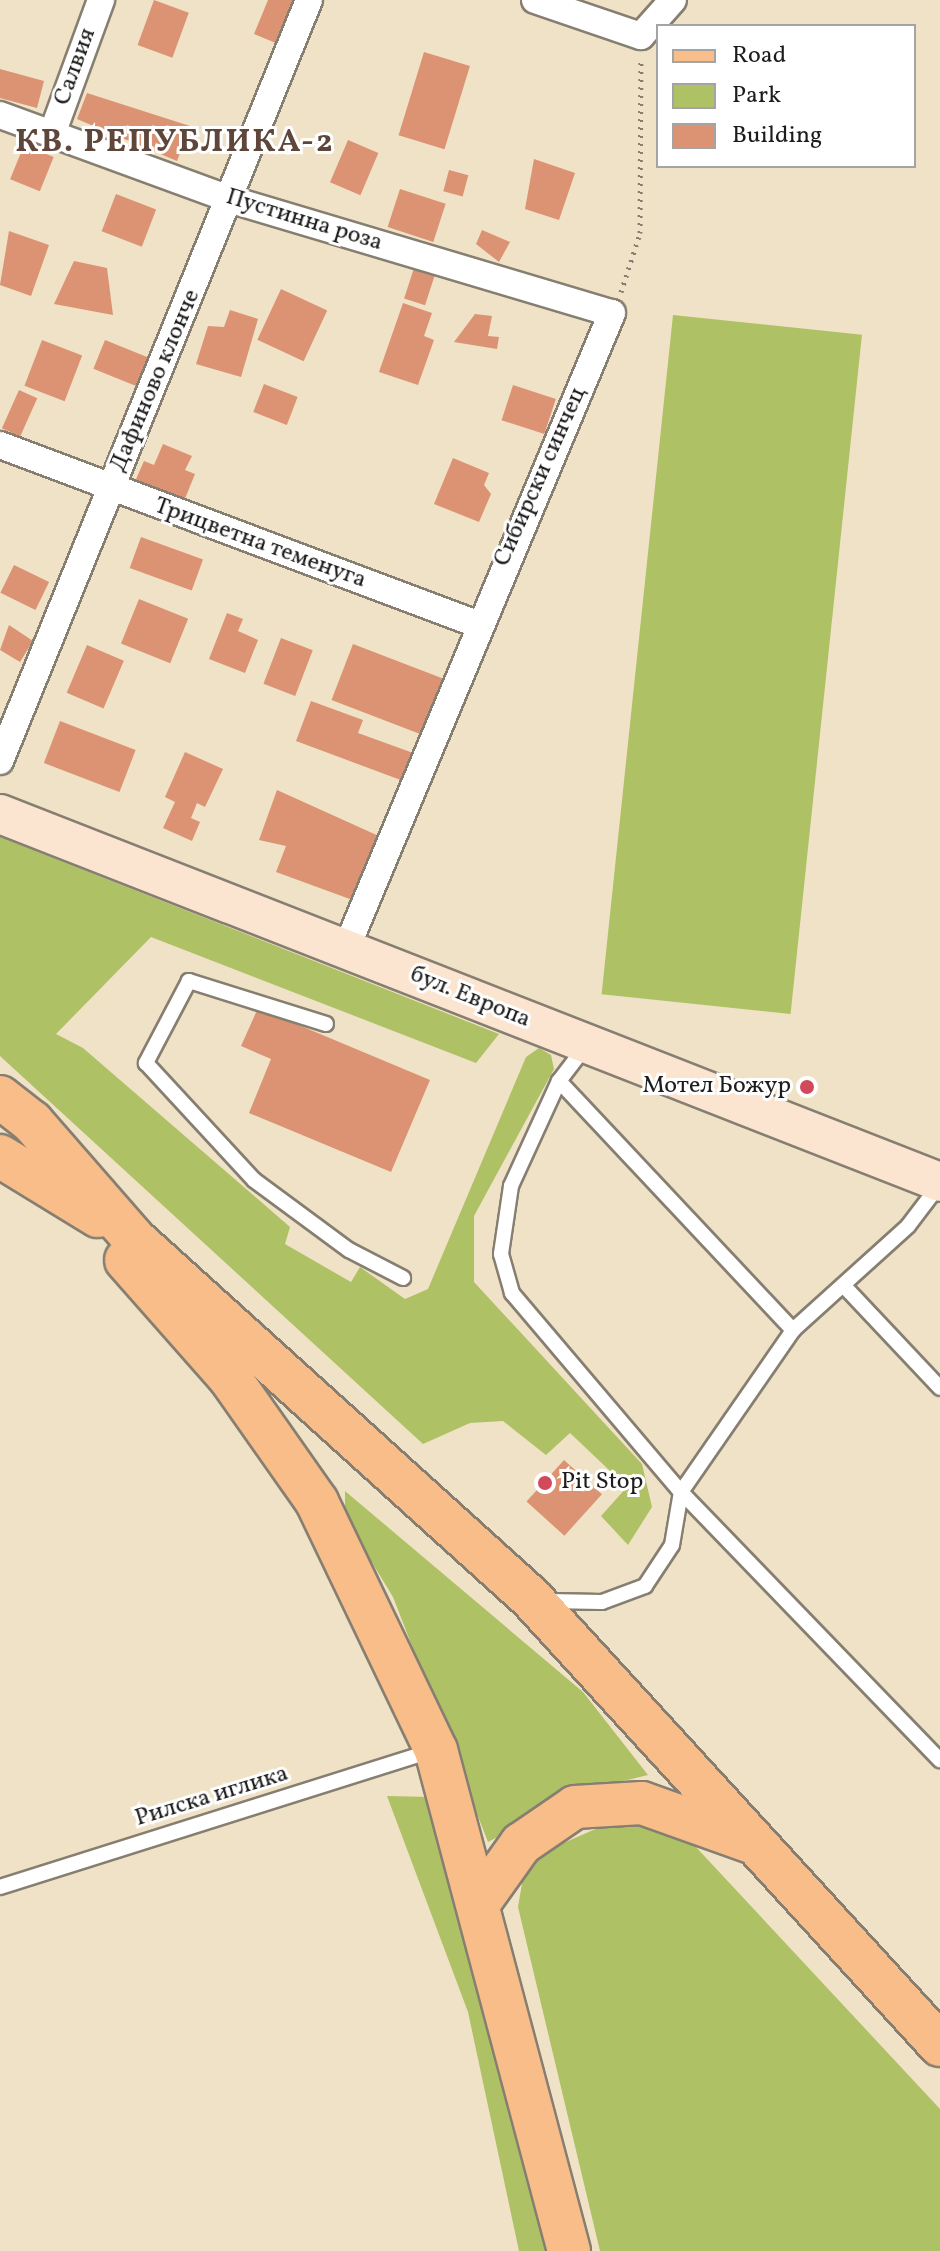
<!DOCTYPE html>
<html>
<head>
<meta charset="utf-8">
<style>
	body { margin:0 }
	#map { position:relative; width:940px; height:2251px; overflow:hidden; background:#f0e2c6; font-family:Vollkorn,serif }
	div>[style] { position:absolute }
	.green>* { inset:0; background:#afc165; transform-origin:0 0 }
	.building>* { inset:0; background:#db9373; transform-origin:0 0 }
	.path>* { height:5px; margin-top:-2.5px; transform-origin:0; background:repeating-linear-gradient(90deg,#867f71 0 2px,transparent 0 8px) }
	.roads { filter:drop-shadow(2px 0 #867f71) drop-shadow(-2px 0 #867f71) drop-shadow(0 2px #867f71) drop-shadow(0 -2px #867f71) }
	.lane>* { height:14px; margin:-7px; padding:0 7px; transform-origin:7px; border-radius:7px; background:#fff }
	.street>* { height:26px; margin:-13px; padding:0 13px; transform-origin:13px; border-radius:13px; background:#fff }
	.secondary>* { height:38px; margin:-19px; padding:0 19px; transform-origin:19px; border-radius:19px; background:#fce5d0 }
	.primary>* { height:42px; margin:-21px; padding:0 21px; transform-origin:21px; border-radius:21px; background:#f8bd89 }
	.dots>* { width:22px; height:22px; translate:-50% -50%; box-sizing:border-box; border:4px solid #fff; border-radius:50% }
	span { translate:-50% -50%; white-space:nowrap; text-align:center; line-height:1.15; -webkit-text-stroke:6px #fff; paint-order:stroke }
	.street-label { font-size:24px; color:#1c1c1c }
	.poi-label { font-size:24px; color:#1c1c1c }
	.right { translate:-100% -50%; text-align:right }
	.left { translate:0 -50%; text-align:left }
	.district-label { font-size:32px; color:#5f463a; font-weight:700; letter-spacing:2px }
	.legend { position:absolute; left:656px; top:24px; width:260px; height:144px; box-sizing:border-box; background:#fff; border:2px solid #a4a4a4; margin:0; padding:10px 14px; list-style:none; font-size:24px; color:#1c1c1c }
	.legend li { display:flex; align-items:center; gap:16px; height:40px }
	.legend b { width:40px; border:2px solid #a4a4a4 }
</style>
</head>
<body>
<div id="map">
	<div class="green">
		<i style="left:673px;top:315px;width:190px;height:683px;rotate:6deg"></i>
		<i style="clip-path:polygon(0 837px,499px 1034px,476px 1063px,151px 937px,56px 1034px,83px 1048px,290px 1227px,285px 1244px,351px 1282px,360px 1267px,405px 1299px,428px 1289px,526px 1057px,539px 1048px,551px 1055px,554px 1069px,474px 1216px,474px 1282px,642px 1464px,652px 1507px,628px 1545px,601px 1516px,627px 1487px,570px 1433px,546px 1455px,503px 1421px,470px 1423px,423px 1444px,0 1056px)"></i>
		<i style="clip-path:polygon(345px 1491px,583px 1692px,648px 1775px,590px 1789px,488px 1842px,393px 1597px,345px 1518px)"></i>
		<i style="clip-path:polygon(387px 1796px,432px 1797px,554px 2251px,519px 2251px,468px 2012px)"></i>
		<i style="clip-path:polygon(623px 1817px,681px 1831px,940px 2109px,940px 2251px,600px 2251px,518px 1907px,524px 1872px,552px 1848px)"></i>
	</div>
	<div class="building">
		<i style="left:154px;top:0;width:37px;height:48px;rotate:20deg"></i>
		<i style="clip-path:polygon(268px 0,303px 0,283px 46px,254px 34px)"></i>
		<i style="left:424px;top:52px;width:48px;height:87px;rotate:17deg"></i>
		<i style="clip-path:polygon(0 69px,44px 81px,37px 108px,0 98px)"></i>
		<i style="clip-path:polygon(87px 93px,190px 126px,177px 161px,77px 119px)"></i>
		<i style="left:348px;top:140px;width:33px;height:46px;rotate:23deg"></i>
		<i style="left:24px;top:145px;width:32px;height:37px;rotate:22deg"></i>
		<i style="clip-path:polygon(534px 159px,575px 173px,559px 220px,525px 209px)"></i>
		<i style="left:449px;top:170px;width:20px;height:22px;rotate:15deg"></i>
		<i style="left:400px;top:189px;width:48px;height:40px;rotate:18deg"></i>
		<i style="left:116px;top:194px;width:43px;height:40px;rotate:21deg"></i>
		<i style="clip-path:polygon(482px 230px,510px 242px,499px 262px,476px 244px)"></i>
		<i style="clip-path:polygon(9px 231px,49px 245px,31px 296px,0 285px)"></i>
		<i style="clip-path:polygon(74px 261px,107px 268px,113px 315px,54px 304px)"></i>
		<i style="left:414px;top:268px;width:22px;height:32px;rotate:18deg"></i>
		<i style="left:281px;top:289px;width:51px;height:56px;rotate:25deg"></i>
		<i style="clip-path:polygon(403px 303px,432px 313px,424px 336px,434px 340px,418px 385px,379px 372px)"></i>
		<i style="clip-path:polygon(230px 310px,258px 319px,241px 377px,196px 364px,208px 326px,224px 327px)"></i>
		<i style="clip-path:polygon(475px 314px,492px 316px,488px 336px,499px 337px,497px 349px,454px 342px)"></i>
		<i style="left:42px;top:340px;width:43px;height:49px;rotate:21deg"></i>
		<i style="left:105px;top:340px;width:46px;height:31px;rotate:22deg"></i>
		<i style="left:264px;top:384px;width:36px;height:30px;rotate:21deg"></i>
		<i style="left:513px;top:385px;width:45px;height:37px;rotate:18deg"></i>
		<i style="left:19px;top:390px;width:20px;height:42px;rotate:24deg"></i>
		<i style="clip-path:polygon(163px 444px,192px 456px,185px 470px,195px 474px,182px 506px,133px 486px,144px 461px,154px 465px)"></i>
		<i style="clip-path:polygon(453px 458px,489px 473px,484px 485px,491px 494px,479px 522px,434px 504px)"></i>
		<i style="left:141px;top:537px;width:66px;height:33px;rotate:20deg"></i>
		<i style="left:14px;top:565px;width:39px;height:31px;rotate:26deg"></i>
		<i style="left:139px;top:599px;width:53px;height:48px;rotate:22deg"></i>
		<i style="clip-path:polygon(227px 613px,243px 619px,238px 631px,258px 640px,245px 673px,209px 659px)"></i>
		<i style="clip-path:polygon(9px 625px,33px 641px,20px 662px,0 650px)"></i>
		<i style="left:281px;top:638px;width:34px;height:49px;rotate:21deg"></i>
		<i style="left:353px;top:644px;width:97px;height:60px;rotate:21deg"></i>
		<i style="left:87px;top:645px;width:40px;height:52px;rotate:23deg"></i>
		<i style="clip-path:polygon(311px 701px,363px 720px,358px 733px,416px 754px,406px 782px,296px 741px)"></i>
		<i style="left:60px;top:721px;width:81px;height:45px;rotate:21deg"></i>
		<i style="clip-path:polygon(185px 752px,223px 769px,205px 807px,197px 803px,191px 818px,200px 822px,192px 841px,163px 828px,175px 802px,165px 797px)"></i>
		<i style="clip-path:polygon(277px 790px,381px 837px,358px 902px,276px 872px,286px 846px,259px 840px)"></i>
		<i style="clip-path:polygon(258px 1008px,430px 1080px,391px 1172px,249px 1113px,271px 1059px,241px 1046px)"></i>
		<i style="left:564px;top:1460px;width:51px;height:56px;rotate:42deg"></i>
	</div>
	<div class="path">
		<i style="left:621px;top:292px;width:62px;rotate:-72.1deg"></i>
		<i style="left:640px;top:233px;width:172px;rotate:-89.7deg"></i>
	</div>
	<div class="roads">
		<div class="lane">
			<i style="left:326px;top:1024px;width:144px;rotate:-162.6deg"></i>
			<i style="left:189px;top:981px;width:93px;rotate:117.7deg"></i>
			<i style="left:146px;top:1063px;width:159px;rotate:47.3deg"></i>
			<i style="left:254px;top:1180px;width:118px;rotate:36.4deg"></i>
			<i style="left:349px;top:1250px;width:61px;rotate:27.4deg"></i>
			<i style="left:585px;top:1047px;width:43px;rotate:127.4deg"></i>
			<i style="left:559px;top:1081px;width:115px;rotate:114.6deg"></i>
			<i style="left:511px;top:1186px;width:69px;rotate:98.4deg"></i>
			<i style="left:501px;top:1254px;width:41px;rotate:74.2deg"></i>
			<i style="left:512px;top:1293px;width:261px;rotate:49.7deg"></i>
			<i style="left:681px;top:1492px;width:373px;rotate:46deg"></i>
			<i style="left:559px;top:1081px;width:342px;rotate:46.8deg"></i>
			<i style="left:844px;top:1286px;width:140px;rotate:46.7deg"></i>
			<i style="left:548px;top:1601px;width:54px;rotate:1.1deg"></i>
			<i style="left:602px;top:1602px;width:46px;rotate:-20.4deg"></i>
			<i style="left:645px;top:1586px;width:49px;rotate:-56.6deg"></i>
			<i style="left:672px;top:1545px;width:54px;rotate:-80.4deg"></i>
			<i style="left:681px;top:1492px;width:197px;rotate:-55.3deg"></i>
			<i style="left:793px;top:1330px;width:155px;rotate:-42.1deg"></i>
			<i style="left:908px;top:1226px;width:53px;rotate:-52.7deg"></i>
			<i style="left:0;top:1887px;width:453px;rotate:-17.5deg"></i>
		</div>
		<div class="street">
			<i style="left:535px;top:0;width:112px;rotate:18.8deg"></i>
			<i style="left:641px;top:36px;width:48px;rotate:-48.4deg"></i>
			<i style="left:0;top:115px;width:247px;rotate:20.1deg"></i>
			<i style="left:232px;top:200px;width:396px;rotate:16.6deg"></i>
			<i style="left:612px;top:313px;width:689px;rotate:112.7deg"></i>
			<i style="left:52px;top:134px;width:143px;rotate:-69.9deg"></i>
			<i style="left:0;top:445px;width:509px;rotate:20.57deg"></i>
			<i style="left:0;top:761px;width:821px;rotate:-67.9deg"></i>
		</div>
		<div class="secondary">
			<i style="left:0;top:814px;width:1009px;rotate:21.38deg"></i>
		</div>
		<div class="primary">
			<i style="left:0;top:1097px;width:41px;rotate:38deg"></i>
			<i style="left:32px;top:1122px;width:155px;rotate:48.9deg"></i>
			<i style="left:134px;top:1239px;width:535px;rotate:42.12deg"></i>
			<i style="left:531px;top:1598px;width:606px;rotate:47.54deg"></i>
			<i style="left:0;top:1156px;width:115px;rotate:31.5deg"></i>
			<i style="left:126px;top:1260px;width:157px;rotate:48.6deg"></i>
			<i style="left:230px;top:1378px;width:151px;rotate:54.9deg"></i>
			<i style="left:317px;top:1502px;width:275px;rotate:64.4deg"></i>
			<i style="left:436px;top:1750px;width:518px;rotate:75.13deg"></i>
			<i style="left:481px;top:1900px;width:69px;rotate:-54.5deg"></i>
			<i style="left:521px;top:1844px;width:65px;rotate:-34.4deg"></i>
			<i style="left:575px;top:1807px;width:67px;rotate:-3.4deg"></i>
			<i style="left:642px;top:1803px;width:116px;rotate:19.7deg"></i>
		</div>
	</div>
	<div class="dots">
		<i style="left:807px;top:1087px;background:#d1495b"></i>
		<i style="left:545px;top:1483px;background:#d1495b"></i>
	</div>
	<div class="street-label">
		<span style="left:76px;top:67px;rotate:-70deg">Салвия</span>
		<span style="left:304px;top:221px;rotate:17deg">Пустинна роза</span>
		<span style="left:156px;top:381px;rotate:-67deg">Дафиново клонче</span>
		<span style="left:541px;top:477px;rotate:-66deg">Сибирски синчец</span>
		<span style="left:260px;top:544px;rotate:20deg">Трицветна теменуга</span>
		<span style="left:470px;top:998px;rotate:22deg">бул. Европа</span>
		<span style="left:212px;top:1797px;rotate:-17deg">Рилска иглика</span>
	</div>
	<div class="poi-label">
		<span class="right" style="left:791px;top:1087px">Мотел Божур</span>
		<span class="left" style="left:561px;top:1483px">Pit Stop</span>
	</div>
	<div class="district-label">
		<span style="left:175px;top:143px">КВ. РЕПУБЛИКА-2</span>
	</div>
	<ul class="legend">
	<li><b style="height:10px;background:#f8bd89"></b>Road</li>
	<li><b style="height:22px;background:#afc165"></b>Park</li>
	<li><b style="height:22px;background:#db9373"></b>Building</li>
	</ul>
</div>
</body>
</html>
